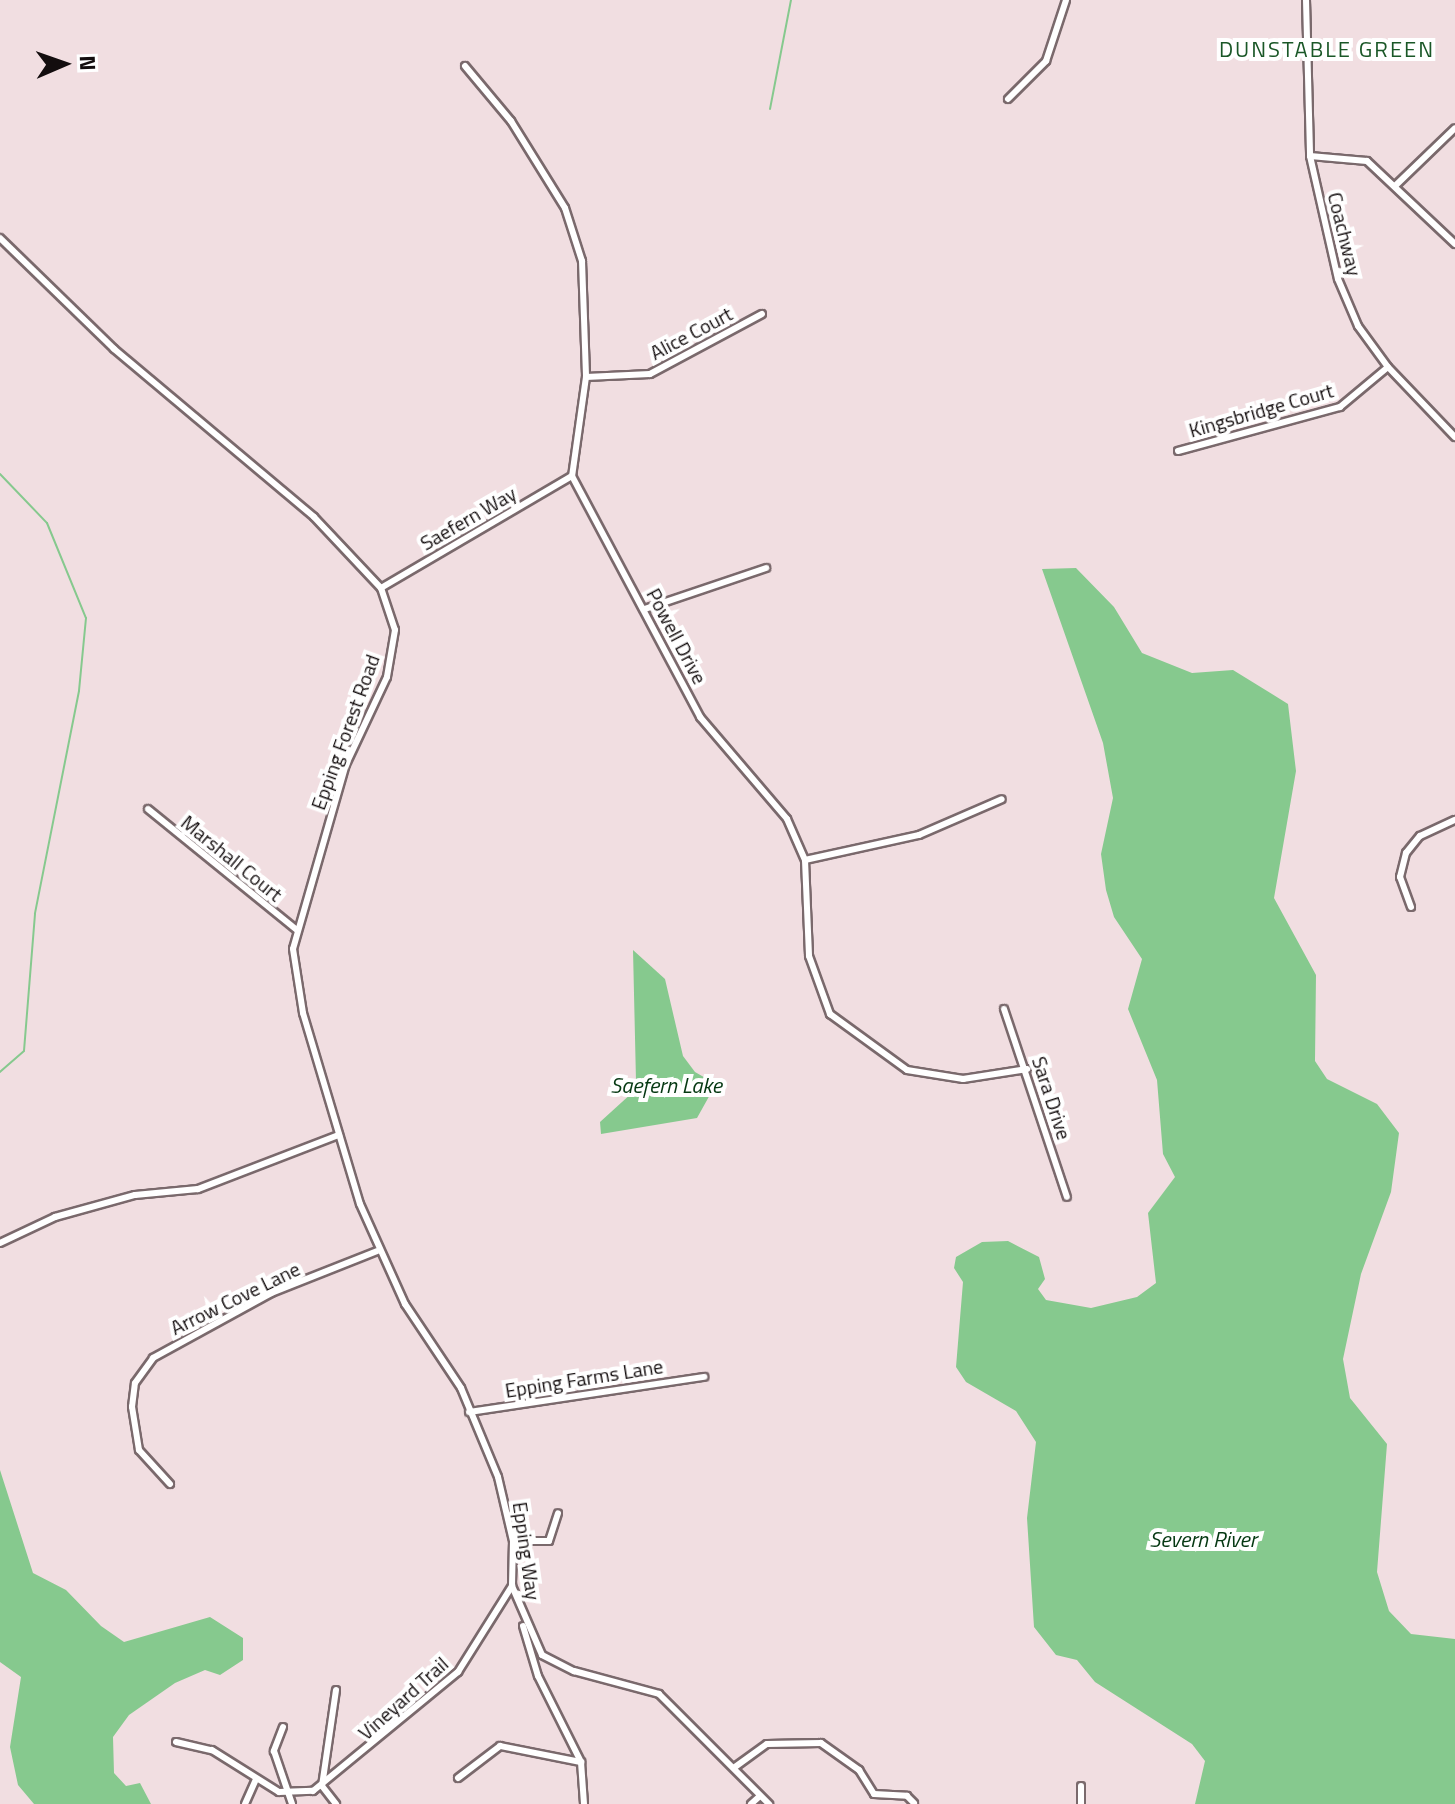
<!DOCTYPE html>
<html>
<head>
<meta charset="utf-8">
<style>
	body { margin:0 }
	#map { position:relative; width:1455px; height:1804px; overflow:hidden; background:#f1dee1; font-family:"Titillium Web",sans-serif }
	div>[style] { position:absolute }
	.water>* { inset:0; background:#86c98e }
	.stream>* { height:2px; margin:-1px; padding:0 1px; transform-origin:1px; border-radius:1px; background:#86c98e }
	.roads { filter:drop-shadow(2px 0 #7a696c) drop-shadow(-2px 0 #7a696c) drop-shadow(0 2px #7a696c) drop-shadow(0 -2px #7a696c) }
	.street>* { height:6px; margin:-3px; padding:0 3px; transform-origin:3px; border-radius:3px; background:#fff }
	span { translate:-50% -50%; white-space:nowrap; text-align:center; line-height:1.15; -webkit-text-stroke:8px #fff; paint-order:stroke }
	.street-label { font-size:20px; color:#130d0e }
	.neighbourhood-label { font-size:22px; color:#1a5727; letter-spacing:2px }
	.water-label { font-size:22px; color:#053812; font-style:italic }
	.north { position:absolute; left:24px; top:24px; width:80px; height:80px; -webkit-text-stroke:6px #fff; paint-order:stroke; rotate:88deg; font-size:22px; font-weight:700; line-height:32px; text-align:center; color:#130d0e }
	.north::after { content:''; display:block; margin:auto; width:28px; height:36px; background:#130d0e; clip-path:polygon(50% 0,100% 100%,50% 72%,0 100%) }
</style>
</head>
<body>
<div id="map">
	<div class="water">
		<i style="clip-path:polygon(1076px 568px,1114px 607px,1142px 653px,1192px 673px,1233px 670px,1288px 704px,1296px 771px,1274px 898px,1316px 975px,1315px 1061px,1327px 1079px,1377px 1104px,1399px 1133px,1391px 1192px,1361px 1274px,1343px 1359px,1350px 1398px,1387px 1444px,1377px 1572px,1389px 1611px,1411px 1634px,1455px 1639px,1455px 1804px,1195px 1804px,1205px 1761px,1192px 1744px,1095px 1682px,1077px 1660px,1056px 1655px,1034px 1627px,1027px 1518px,1036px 1442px,1016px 1411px,966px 1382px,956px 1367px,963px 1282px,954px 1268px,956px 1257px,982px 1242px,1008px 1241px,1039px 1257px,1045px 1279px,1038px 1289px,1046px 1300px,1091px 1308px,1137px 1297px,1156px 1283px,1148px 1213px,1175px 1177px,1163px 1154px,1157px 1080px,1128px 1009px,1142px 959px,1114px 917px,1106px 890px,1101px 854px,1113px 798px,1103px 743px,1042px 569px)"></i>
		<i style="clip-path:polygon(633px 950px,665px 979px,683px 1056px,695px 1072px,716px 1084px,697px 1118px,601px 1134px,600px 1122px,633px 1092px,636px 1081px)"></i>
		<i style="clip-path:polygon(0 1470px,33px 1573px,66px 1590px,101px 1626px,124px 1642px,210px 1617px,243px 1638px,243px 1660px,220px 1675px,205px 1670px,175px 1683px,129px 1715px,113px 1737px,114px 1773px,126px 1786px,140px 1783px,151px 1804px,34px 1804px,18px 1785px,10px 1747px,21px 1677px,0 1662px)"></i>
	</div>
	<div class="stream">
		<i style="left:770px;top:109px;width:111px;rotate:-79.1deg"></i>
		<i style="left:0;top:474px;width:68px;rotate:46.2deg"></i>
		<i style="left:47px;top:523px;width:103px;rotate:67.7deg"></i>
		<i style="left:86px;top:618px;width:73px;rotate:95.5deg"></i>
		<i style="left:79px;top:691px;width:227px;rotate:101.2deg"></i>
		<i style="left:35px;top:914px;width:137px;rotate:94.6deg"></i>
		<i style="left:24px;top:1051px;width:32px;rotate:139deg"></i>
	</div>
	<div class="roads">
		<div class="street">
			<i style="left:1306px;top:0;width:156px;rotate:88.5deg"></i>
			<i style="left:1310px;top:156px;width:126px;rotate:77.2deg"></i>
			<i style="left:1338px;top:279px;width:51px;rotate:66.9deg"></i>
			<i style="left:1358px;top:326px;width:51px;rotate:53.8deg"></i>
			<i style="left:1388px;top:367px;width:97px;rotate:46.3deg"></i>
			<i style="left:465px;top:66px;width:72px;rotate:50.1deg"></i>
			<i style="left:511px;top:121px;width:102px;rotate:58.2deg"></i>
			<i style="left:565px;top:208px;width:56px;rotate:72.2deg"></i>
			<i style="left:582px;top:261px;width:116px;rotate:88deg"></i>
			<i style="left:586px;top:377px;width:100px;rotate:98deg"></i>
			<i style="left:572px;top:476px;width:273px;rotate:62deg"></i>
			<i style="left:700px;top:717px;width:134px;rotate:49.5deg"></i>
			<i style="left:787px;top:819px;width:45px;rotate:66.3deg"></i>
			<i style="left:805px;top:860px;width:96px;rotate:87.6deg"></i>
			<i style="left:809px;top:956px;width:62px;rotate:70.1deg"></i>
			<i style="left:830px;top:1014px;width:95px;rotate:36deg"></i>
			<i style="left:907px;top:1070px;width:57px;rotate:9.1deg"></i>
			<i style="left:963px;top:1079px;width:65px;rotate:-8.9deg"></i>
			<i style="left:1008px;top:99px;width:54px;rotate:-45deg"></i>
			<i style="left:1046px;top:61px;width:64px;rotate:-71.8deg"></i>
			<i style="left:1310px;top:156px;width:57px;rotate:5deg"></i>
			<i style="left:1367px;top:161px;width:121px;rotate:43.3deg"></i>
			<i style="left:1395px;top:186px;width:83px;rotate:-44deg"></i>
			<i style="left:0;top:238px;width:159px;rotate:44.2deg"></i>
			<i style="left:114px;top:349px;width:261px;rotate:40deg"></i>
			<i style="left:314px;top:517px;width:98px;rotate:46.7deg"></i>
			<i style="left:381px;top:588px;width:44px;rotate:71.6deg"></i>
			<i style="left:395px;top:630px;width:48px;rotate:99.7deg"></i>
			<i style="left:387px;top:677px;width:96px;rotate:115.2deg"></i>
			<i style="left:346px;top:764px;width:192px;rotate:106deg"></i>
			<i style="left:293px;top:949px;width:65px;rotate:81.1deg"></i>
			<i style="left:303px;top:1013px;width:199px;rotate:73.4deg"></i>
			<i style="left:360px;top:1204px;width:110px;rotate:65.8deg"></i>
			<i style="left:405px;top:1304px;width:101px;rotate:56.3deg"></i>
			<i style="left:461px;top:1388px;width:96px;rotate:67.4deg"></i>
			<i style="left:498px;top:1477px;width:66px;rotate:76.8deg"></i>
			<i style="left:513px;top:1541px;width:45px;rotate:91.3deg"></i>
			<i style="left:512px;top:1586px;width:75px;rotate:66.5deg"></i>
			<i style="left:542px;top:1655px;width:36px;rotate:27deg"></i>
			<i style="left:574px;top:1671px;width:88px;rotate:15.1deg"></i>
			<i style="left:659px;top:1694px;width:156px;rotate:45deg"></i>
			<i style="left:586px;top:377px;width:64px;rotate:-2.7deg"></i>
			<i style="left:650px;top:374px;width:127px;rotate:-28.2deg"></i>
			<i style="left:1178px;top:451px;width:168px;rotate:-15.2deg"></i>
			<i style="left:1340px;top:407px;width:62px;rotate:-39.8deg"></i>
			<i style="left:381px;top:588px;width:221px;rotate:-30.4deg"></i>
			<i style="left:645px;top:609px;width:128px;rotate:-18.7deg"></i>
			<i style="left:148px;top:809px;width:192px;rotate:39.1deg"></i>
			<i style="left:805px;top:860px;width:117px;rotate:-12.4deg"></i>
			<i style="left:919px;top:835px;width:90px;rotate:-23.4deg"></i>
			<i style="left:1411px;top:907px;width:32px;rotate:-110deg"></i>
			<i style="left:1400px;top:877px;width:25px;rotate:-76deg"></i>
			<i style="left:1406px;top:853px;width:22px;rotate:-51deg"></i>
			<i style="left:1420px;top:836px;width:38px;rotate:-25deg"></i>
			<i style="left:1004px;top:1009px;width:198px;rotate:71.5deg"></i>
			<i style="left:0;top:1243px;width:61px;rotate:-25.3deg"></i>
			<i style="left:55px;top:1217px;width:83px;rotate:-15.4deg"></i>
			<i style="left:135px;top:1195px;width:63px;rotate:-5.4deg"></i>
			<i style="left:198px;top:1189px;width:151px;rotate:-21deg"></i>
			<i style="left:469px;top:1412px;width:238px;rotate:-8.5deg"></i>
			<i style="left:170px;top:1484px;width:46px;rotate:-132.4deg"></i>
			<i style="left:139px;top:1450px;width:44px;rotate:-99.2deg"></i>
			<i style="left:132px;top:1407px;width:24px;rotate:-83deg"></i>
			<i style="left:135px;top:1383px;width:31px;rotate:-54deg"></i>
			<i style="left:153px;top:1358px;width:135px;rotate:-28.8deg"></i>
			<i style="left:271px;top:1293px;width:114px;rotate:-21.6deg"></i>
			<i style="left:513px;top:1541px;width:36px"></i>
			<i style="left:549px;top:1541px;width:29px;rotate:-72deg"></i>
			<i style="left:523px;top:1626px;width:52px;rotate:73.3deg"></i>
			<i style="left:538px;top:1676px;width:96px;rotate:63.4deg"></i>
			<i style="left:581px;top:1762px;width:42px;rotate:85.9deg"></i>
			<i style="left:283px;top:1727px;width:26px;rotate:111deg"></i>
			<i style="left:274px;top:1751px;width:56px;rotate:71.2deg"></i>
			<i style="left:176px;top:1742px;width:37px;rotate:13deg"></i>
			<i style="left:212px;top:1750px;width:79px;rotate:32.1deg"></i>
			<i style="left:279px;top:1792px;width:34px;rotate:-2deg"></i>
			<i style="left:313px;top:1791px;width:188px;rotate:-39.4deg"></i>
			<i style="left:458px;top:1672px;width:102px;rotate:-57.9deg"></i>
			<i style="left:735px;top:1767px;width:39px;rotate:-36deg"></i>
			<i style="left:767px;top:1744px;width:54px;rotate:-1.1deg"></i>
			<i style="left:821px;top:1743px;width:47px;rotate:35.4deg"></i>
			<i style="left:859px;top:1770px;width:28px;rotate:58deg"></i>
			<i style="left:874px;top:1794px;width:33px;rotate:3deg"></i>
			<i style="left:907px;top:1796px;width:10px;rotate:45deg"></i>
			<i style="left:458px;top:1778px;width:53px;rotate:-37.3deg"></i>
			<i style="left:500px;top:1746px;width:83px;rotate:11.2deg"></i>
			<i style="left:322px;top:1786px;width:97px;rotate:-81.7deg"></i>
			<i style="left:322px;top:1786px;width:23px;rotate:52deg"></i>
			<i style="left:1081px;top:1786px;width:18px;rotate:90deg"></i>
			<i style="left:245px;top:1804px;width:27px;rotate:-66deg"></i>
			<i style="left:751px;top:1804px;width:12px;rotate:-42deg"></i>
		</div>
	</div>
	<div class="street-label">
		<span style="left:1345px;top:234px;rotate:76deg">Coachway</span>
		<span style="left:691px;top:333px;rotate:-28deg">Alice Court</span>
		<span style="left:1261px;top:410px;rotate:-16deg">Kingsbridge Court</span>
		<span style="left:468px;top:518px;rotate:-30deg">Saefern Way</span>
		<span style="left:677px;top:636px;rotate:62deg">Powell Drive</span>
		<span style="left:345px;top:732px;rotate:-70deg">Epping Forest Road</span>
		<span style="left:232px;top:858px;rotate:39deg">Marshall Court</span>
		<span style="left:1052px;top:1098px;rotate:72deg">Sara Drive</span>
		<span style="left:235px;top:1298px;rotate:-26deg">Arrow Cove Lane</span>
		<span style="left:584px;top:1378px;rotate:-9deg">Epping Farms Lane</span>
		<span style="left:527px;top:1551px;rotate:82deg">Epping Way</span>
		<span style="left:403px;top:1698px;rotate:-42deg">Vineyard Trail</span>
	</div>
	<div class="neighbourhood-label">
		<span style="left:1327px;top:50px">DUNSTABLE GREEN</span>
	</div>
	<div class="water-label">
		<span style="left:666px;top:1086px">Saefern Lake</span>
		<span style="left:1203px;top:1540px">Severn River</span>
	</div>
	<div class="north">N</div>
</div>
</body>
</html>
